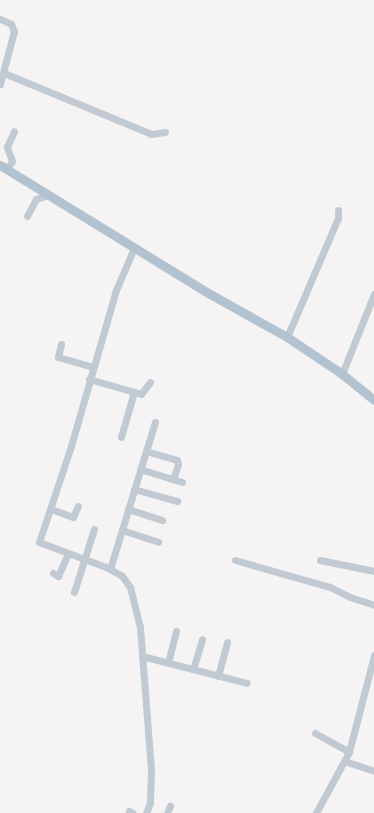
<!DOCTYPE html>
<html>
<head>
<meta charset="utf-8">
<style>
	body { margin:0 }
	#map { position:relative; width:374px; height:813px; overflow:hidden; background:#f5f3f3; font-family:Cabin,sans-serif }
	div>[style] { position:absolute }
	.minor>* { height:7px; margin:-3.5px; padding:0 3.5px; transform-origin:3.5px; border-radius:3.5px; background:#c1cad2 }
	.major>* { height:9px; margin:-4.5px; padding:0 4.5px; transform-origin:4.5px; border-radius:4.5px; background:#b3c2d1 }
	span { translate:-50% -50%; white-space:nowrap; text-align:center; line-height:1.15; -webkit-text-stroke:3.5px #fff; paint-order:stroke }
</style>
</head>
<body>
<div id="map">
	<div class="minor">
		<i style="left:0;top:19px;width:12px;rotate:24deg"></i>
		<i style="left:11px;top:24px;width:8px;rotate:67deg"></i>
		<i style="left:14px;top:31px;width:55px;rotate:104.8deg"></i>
		<i style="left:4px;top:73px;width:159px;rotate:22.5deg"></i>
		<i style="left:151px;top:134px;width:14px;rotate:-8deg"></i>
		<i style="left:7px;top:169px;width:9px;rotate:-58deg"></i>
		<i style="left:12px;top:161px;width:15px;rotate:-110deg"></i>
		<i style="left:7px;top:147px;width:17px;rotate:-66deg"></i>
		<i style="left:27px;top:216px;width:19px;rotate:-62deg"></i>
		<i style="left:36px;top:199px;width:13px;rotate:-18deg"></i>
		<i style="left:134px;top:248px;width:46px;rotate:113.2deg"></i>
		<i style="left:116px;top:290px;width:166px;rotate:106.1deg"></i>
		<i style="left:70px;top:449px;width:98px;rotate:108.4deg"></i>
		<i style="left:39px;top:542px;width:72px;rotate:20.5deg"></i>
		<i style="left:106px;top:567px;width:18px;rotate:29deg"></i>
		<i style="left:122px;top:576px;width:14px;rotate:54deg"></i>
		<i style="left:130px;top:587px;width:41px;rotate:76deg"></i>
		<i style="left:140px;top:627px;width:144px;rotate:85.6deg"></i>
		<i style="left:151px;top:771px;width:32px;rotate:92deg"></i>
		<i style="left:150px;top:803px;width:11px;rotate:112deg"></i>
		<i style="left:287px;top:337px;width:129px;rotate:-66.8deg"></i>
		<i style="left:338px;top:218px;width:8px;rotate:-90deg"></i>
		<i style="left:61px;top:344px;width:13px;rotate:103deg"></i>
		<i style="left:58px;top:357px;width:35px;rotate:16deg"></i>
		<i style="left:342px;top:374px;width:86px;rotate:-68.2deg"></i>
		<i style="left:89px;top:379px;width:54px;rotate:16.1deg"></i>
		<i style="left:141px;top:394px;width:15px;rotate:-53deg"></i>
		<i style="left:121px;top:437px;width:47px;rotate:-73.9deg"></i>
		<i style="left:146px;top:451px;width:32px;rotate:16deg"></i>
		<i style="left:177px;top:460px;width:4px;rotate:76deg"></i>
		<i style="left:178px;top:464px;width:16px;rotate:108deg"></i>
		<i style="left:140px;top:469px;width:44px;rotate:17.2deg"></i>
		<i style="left:134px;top:489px;width:45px;rotate:15.6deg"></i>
		<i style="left:51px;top:509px;width:23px;rotate:20deg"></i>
		<i style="left:73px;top:517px;width:12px;rotate:-66deg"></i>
		<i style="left:128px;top:509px;width:36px;rotate:18deg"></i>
		<i style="left:122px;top:530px;width:38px;rotate:18deg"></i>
		<i style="left:235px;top:560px;width:99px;rotate:15.9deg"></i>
		<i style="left:330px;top:587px;width:22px;rotate:27deg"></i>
		<i style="left:350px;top:597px;width:25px;rotate:18deg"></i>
		<i style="left:320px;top:560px;width:55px;rotate:11.5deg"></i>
		<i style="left:110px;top:569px;width:154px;rotate:-73deg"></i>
		<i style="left:53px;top:573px;width:6px;rotate:31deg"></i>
		<i style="left:58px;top:576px;width:24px;rotate:-66deg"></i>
		<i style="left:74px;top:592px;width:66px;rotate:-72.4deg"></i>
		<i style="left:142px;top:656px;width:108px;rotate:14.4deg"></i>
		<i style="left:168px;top:663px;width:33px;rotate:-76deg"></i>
		<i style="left:193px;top:669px;width:31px;rotate:-73deg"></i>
		<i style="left:218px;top:676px;width:35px;rotate:-75deg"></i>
		<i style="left:315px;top:733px;width:39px;rotate:29deg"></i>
		<i style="left:344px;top:761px;width:32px;rotate:18deg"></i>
		<i style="left:129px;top:811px;width:4px;rotate:27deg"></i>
		<i style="left:167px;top:813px;width:8px;rotate:-67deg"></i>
		<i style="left:316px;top:813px;width:69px;rotate:-61.6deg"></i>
		<i style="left:349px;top:752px;width:100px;rotate:-75.5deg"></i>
	</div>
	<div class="major">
		<i style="left:0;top:165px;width:246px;rotate:31.6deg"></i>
		<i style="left:210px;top:294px;width:88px;rotate:29.2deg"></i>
		<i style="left:287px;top:337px;width:66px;rotate:33.9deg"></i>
		<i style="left:342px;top:374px;width:41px;rotate:39.1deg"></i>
	</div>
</div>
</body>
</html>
